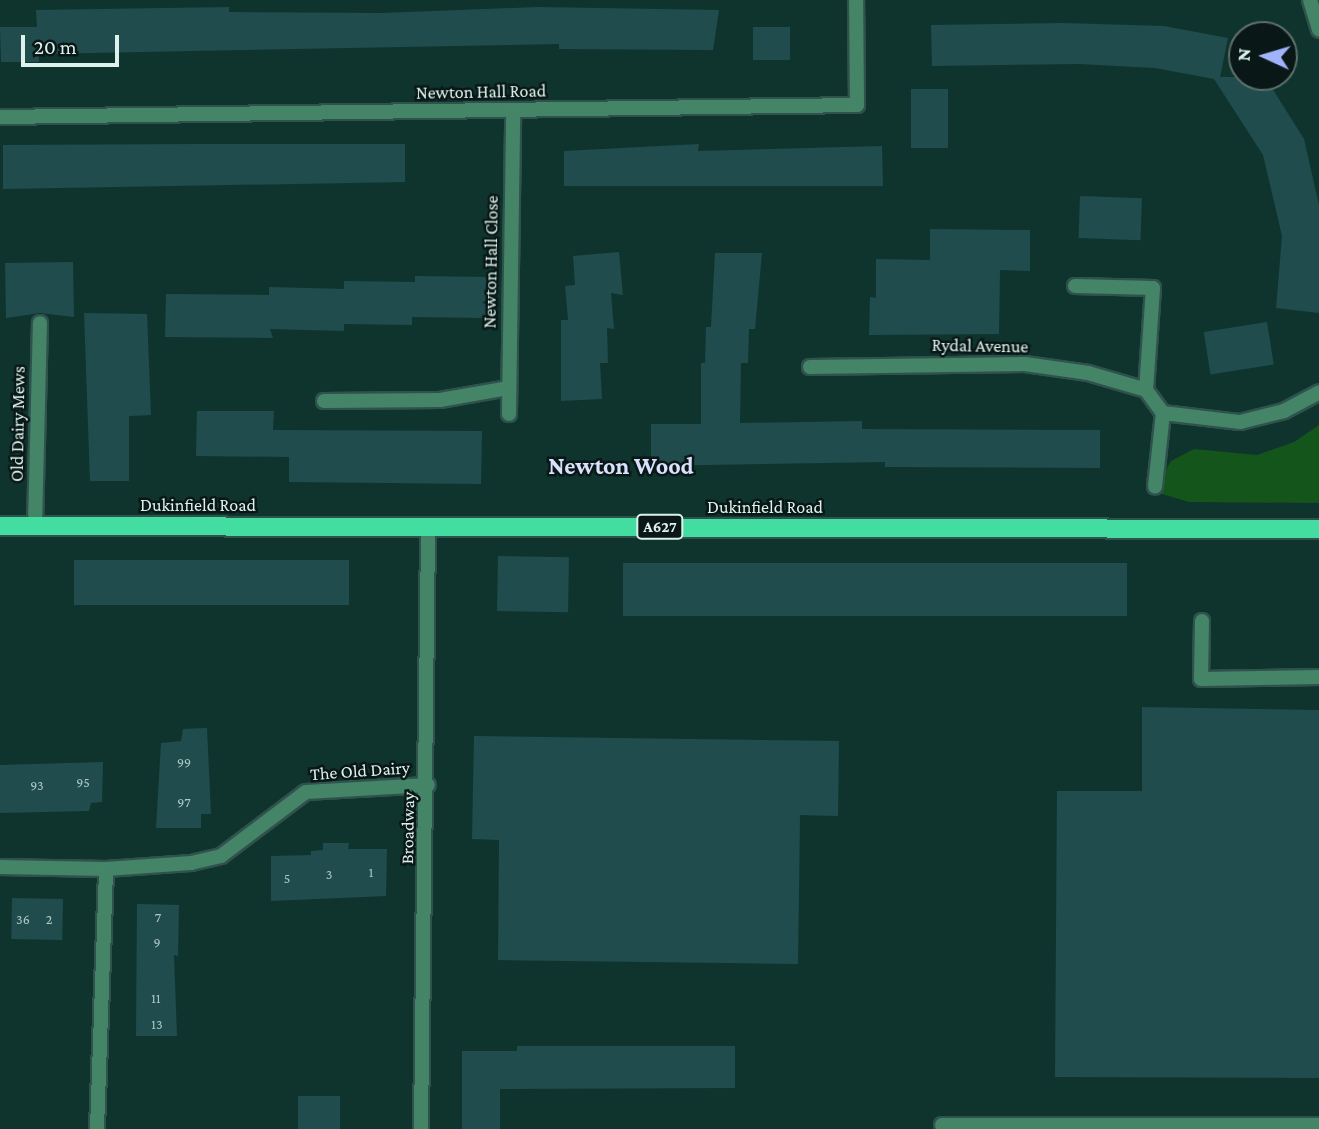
<!DOCTYPE html>
<html>
<head>
<meta charset="utf-8">
<style>
	body { margin:0 }
	#map { position:relative; width:1319px; height:1129px; overflow:hidden; background:#0f342e; font-family:"Crimson Pro",serif }
	div>[style] { position:absolute }
	.green>* { inset:0; background:#13551a }
	.building>* { inset:0; background:#204c4e; transform-origin:0 0 }
	.roads { filter:drop-shadow(2px 0 #30524d) drop-shadow(-2px 0 #30524d) drop-shadow(0 2px #30524d) drop-shadow(0 -2px #30524d) }
	.service>* { height:14px; margin:-7px; padding:0 7px; transform-origin:7px; border-radius:7px; background:#448568 }
	.minor>* { height:14px; margin:-7px; padding:0 7px; transform-origin:7px; border-radius:7px; background:#448568 }
	.tertiary>* { height:14px; margin:-7px; padding:0 7px; transform-origin:7px; border-radius:7px; background:#448568 }
	.primary>* { height:18px; margin:-9px; padding:0 9px; transform-origin:9px; border-radius:9px; background:#43dda2 }
	span { translate:-50% -50%; white-space:nowrap; text-align:center; line-height:1.15; -webkit-text-stroke:5px #091816; paint-order:stroke }
	.number-label { font-size:14px; color:#aec8c5 }
	.number-label span { -webkit-text-stroke-width:0 }
	.shield-label span { padding:2px 5px; background:#091816; border:2px solid; border-radius:5px; -webkit-text-stroke-width:0 }
	.shield-label { font-size:16px; color:#def2ed; font-weight:700 }
	.street-label { font-size:18px; color:#def2ed }
	.district-label { font-size:24px; color:#d9e1fd; font-weight:700 }
	.north { position:absolute; left:1228px; top:21px; width:70px; height:70px; box-sizing:border-box; background:#091816; border:2px solid #5e6f6c; border-radius:50%; rotate:274deg; font-size:19px; font-weight:700; line-height:28px; text-align:center; color:#def2ed }
	.north::after { content:''; display:block; margin:auto; width:24px; height:32px; background:#a1b3fd; clip-path:polygon(50% 0,100% 100%,50% 72%,0 100%) }
	.scale { position:absolute; left:21px; top:35px; width:98px; height:32px; box-sizing:border-box; border:4px solid #def2ed; border-top:0; padding-left:9px; font-size:21px; line-height:24px; white-space:nowrap; color:#def2ed; -webkit-text-stroke:5px #091816; paint-order:stroke }
</style>
</head>
<body>
<div id="map">
	<div class="green">
		<i style="clip-path:polygon(1319px 425px,1319px 503px,1189px 502px,1162px 494px,1162px 477px,1171px 461px,1194px 449px,1257px 455px,1294px 442px)"></i>
	</div>
	<div class="building">
		<i style="clip-path:polygon(229px 7px,229px 12px,382px 13px,538px 7px,719px 10px,713px 50px,559px 49px,559px 44px,39px 54px,39px 62px,1px 62px,0 27px,37px 27px,36px 10px)"></i>
		<i style="clip-path:polygon(1063px 23px,1164px 26px,1228px 38px,1220px 77px,1265px 77px,1304px 139px,1319px 205px,1319px 313px,1276px 308px,1282px 236px,1263px 155px,1214px 79px,1155px 68px,1079px 64px,932px 66px,931px 25px)"></i>
		<i style="left:753px;top:27px;width:37px;height:33px"></i>
		<i style="left:911px;top:89px;width:37px;height:59px"></i>
		<i style="clip-path:polygon(201px 144px,405px 144px,405px 182px,3px 189px,3px 145px)"></i>
		<i style="clip-path:polygon(699px 144px,698px 151px,882px 146px,883px 186px,564px 186px,564px 151px)"></i>
		<i style="left:1080px;top:196px;width:62px;height:42px;rotate:2deg"></i>
		<i style="clip-path:polygon(930px 229px,1030px 230px,1030px 271px,1000px 270px,999px 334px,869px 335px,870px 297px,876px 298px,876px 259px,930px 260px)"></i>
		<i style="clip-path:polygon(619px 252px,623px 295px,611px 293px,614px 329px,607px 328px,608px 363px,600px 363px,602px 399px,561px 401px,561px 320px,568px 320px,565px 286px,575px 285px,573px 256px)"></i>
		<i style="clip-path:polygon(715px 253px,762px 253px,755px 329px,749px 329px,748px 363px,741px 363px,740px 423px,862px 421px,862px 429px,1100px 430px,1100px 468px,885px 467px,885px 462px,651px 466px,651px 424px,701px 424px,701px 363px,705px 363px,706px 327px,711px 327px)"></i>
		<i style="clip-path:polygon(73px 262px,74px 317px,40px 313px,6px 318px,5px 263px)"></i>
		<i style="clip-path:polygon(415px 276px,486px 277px,486px 318px,412px 317px,412px 325px,344px 324px,344px 331px,270px 329px,273px 338px,165px 337px,166px 294px,269px 295px,269px 287px,344px 289px,344px 281px,415px 282px)"></i>
		<i style="clip-path:polygon(84px 313px,147px 314px,151px 415px,129px 416px,129px 481px,90px 481px)"></i>
		<i style="left:1267px;top:322px;width:43px;height:64px;rotate:81deg"></i>
		<i style="clip-path:polygon(197px 411px,274px 411px,273px 430px,482px 431px,481px 484px,289px 482px,289px 457px,196px 456px)"></i>
		<i style="left:498px;top:556px;width:71px;height:55px;rotate:1deg"></i>
		<i style="left:349px;top:560px;width:45px;height:275px;rotate:90deg"></i>
		<i style="left:623px;top:563px;width:504px;height:53px"></i>
		<i style="clip-path:polygon(1142px 707px,1319px 710px,1319px 1078px,1055px 1077px,1057px 791px,1142px 791px)"></i>
		<i style="clip-path:polygon(207px 728px,211px 814px,201px 814px,201px 828px,156px 828px,161px 743px,181px 741px,183px 729px)"></i>
		<i style="clip-path:polygon(474px 736px,839px 741px,838px 816px,800px 815px,798px 964px,498px 960px,499px 840px,472px 839px)"></i>
		<i style="clip-path:polygon(103px 762px,102px 802px,91px 803px,89px 811px,0 813px,0 765px)"></i>
		<i style="clip-path:polygon(323px 843px,349px 843px,348px 849px,387px 849px,386px 896px,271px 901px,271px 856px,311px 855px,311px 851px,323px 850px)"></i>
		<i style="left:12px;top:898px;width:51px;height:41px;rotate:1deg"></i>
		<i style="clip-path:polygon(137px 904px,179px 905px,178px 956px,174px 955px,177px 1036px,136px 1036px)"></i>
		<i style="clip-path:polygon(517px 1046px,735px 1046px,735px 1088px,500px 1089px,500px 1129px,462px 1129px,462px 1051px,517px 1051px)"></i>
		<i style="left:298px;top:1096px;width:42px;height:33px"></i>
	</div>
	<div class="roads">
		<div class="service">
			<i style="left:1202px;top:621px;width:58px;rotate:91deg"></i>
			<i style="left:1201px;top:679px;width:118px;rotate:-1deg"></i>
			<i style="left:942px;top:1125px;width:377px"></i>
		</div>
		<div class="minor">
			<i style="left:0;top:117px;width:857px;rotate:-0.8deg"></i>
			<i style="left:857px;top:105px;width:105px;rotate:-90.5deg"></i>
			<i style="left:1075px;top:286px;width:78px;rotate:1.5deg"></i>
			<i style="left:1153px;top:288px;width:102px;rotate:93.9deg"></i>
			<i style="left:1146px;top:390px;width:29px;rotate:54deg"></i>
			<i style="left:1163px;top:413px;width:74px;rotate:96.2deg"></i>
			<i style="left:810px;top:367px;width:215px;rotate:-0.8deg"></i>
			<i style="left:1025px;top:364px;width:64px;rotate:8.1deg"></i>
			<i style="left:1088px;top:373px;width:60px;rotate:16.3deg"></i>
			<i style="left:324px;top:401px;width:116px;rotate:-0.5deg"></i>
			<i style="left:440px;top:400px;width:70px;rotate:-9.9deg"></i>
			<i style="left:1163px;top:413px;width:78px;rotate:6.7deg"></i>
			<i style="left:1240px;top:422px;width:45px;rotate:-14deg"></i>
			<i style="left:1284px;top:411px;width:40px;rotate:-28deg"></i>
			<i style="left:509px;top:414px;width:303px;rotate:-89.2deg"></i>
			<i style="left:35px;top:526px;width:203px;rotate:-88.6deg"></i>
			<i style="left:0;top:867px;width:106px;rotate:1.1deg"></i>
			<i style="left:106px;top:869px;width:85px;rotate:-4deg"></i>
			<i style="left:191px;top:863px;width:31px;rotate:-13deg"></i>
			<i style="left:221px;top:856px;width:106px;rotate:-37deg"></i>
			<i style="left:306px;top:792px;width:122px;rotate:-3.3deg"></i>
			<i style="left:97px;top:1129px;width:260px;rotate:-88deg"></i>
			<i style="left:421px;top:1129px;width:602px;rotate:-89.33deg"></i>
		</div>
		<div class="tertiary">
			<i style="left:1310px;top:0;width:31px;rotate:73deg"></i>
		</div>
		<div class="primary">
			<i style="left:0;top:526px;width:1319px;rotate:0.13deg"></i>
		</div>
	</div>
	<div class="number-label">
		<span style="left:184px;top:762px">99</span>
		<span style="left:83px;top:782px">95</span>
		<span style="left:37px;top:785px">93</span>
		<span style="left:184px;top:802px">97</span>
		<span style="left:371px;top:872px">1</span>
		<span style="left:329px;top:874px">3</span>
		<span style="left:287px;top:878px">5</span>
		<span style="left:158px;top:917px">7</span>
		<span style="left:23px;top:919px">36</span>
		<span style="left:49px;top:919px">2</span>
		<span style="left:157px;top:942px">9</span>
		<span style="left:156px;top:998px">11</span>
		<span style="left:157px;top:1024px">13</span>
	</div>
	<div class="shield-label">
		<span style="left:660px;top:527px">A627</span>
	</div>
	<div class="street-label">
		<span style="left:481px;top:92px;rotate:-1deg">Newton Hall Road</span>
		<span style="left:491px;top:262px;rotate:-89deg">Newton Hall Close</span>
		<span style="left:980px;top:346px;rotate:1deg">Rydal Avenue</span>
		<span style="left:18px;top:424px;rotate:-89deg">Old Dairy Mews</span>
		<span style="left:198px;top:505px">Dukinfield Road</span>
		<span style="left:765px;top:507px">Dukinfield Road</span>
		<span style="left:360px;top:771px;rotate:-4deg">The Old Dairy</span>
		<span style="left:408px;top:828px;rotate:-89deg">Broadway</span>
	</div>
	<div class="district-label">
		<span style="left:621px;top:466px">Newton Wood</span>
	</div>
	<div class="north">N</div>
	<div class="scale">20 m</div>
</div>
</body>
</html>
